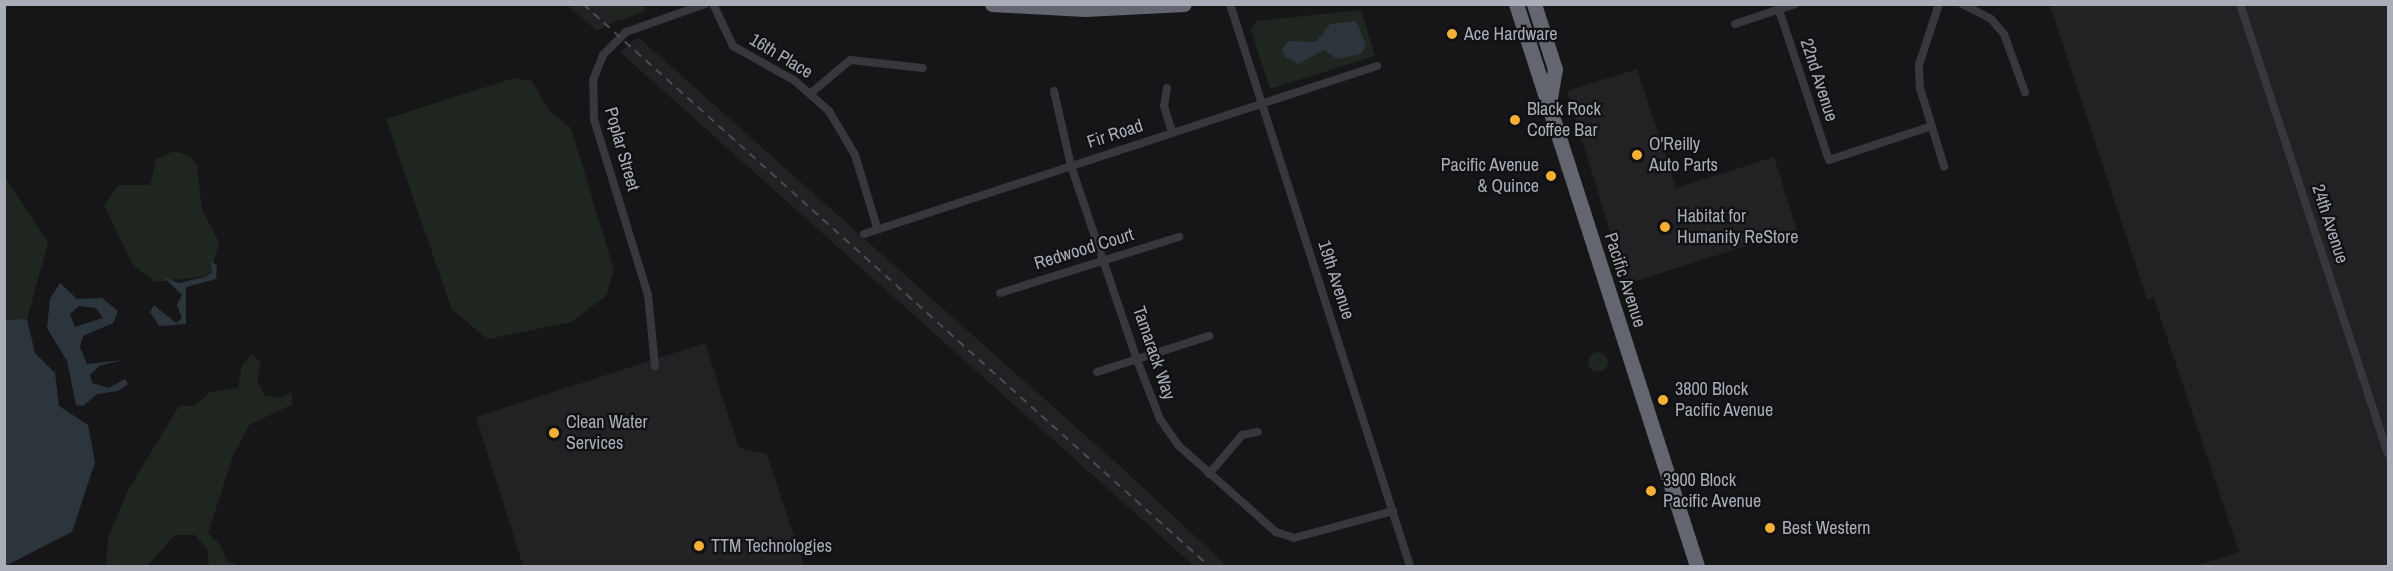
<!DOCTYPE html>
<html>
<head>
<meta charset="utf-8">
<style>
	body { margin:0 }
	#map { position:relative; width:2393px; height:571px; overflow:hidden; background:#161618; font-family:"Archivo Narrow",sans-serif }
	div>[style] { position:absolute }
	.built>* { inset:0; background:#222225 }
	.green>* { inset:0; background:#1e261f }
	.round { border-radius:50% }
	.water>* { inset:0; background:#2c353c }
	.street>* { height:8px; margin:-4px; padding:0 4px; transform-origin:4px; border-radius:4px; background:#37383d }
	.highway>* { height:15px; margin:-7.5px; padding:0 7.5px; transform-origin:7.5px; border-radius:7.5px; background:#63666e }
	.rail>* { height:2px; margin-top:-1px; transform-origin:0; background:repeating-linear-gradient(90deg,#4a4c52 0 8px,transparent 0 14px) }
	.dots>* { width:16px; height:16px; translate:-50% -50%; box-sizing:border-box; border:3px solid #111113; border-radius:50% }
	span { translate:-50% -50%; white-space:nowrap; text-align:center; line-height:1.15; -webkit-text-stroke:4.5px #111113; paint-order:stroke }
	.poi-label { font-size:18px; color:#a8adb8 }
	.left { translate:0 -50%; text-align:left }
	.right { translate:-100% -50%; text-align:right }
	.street-label { font-size:18px; color:#a8adb8 }
	.frame { position:absolute; inset:0; border:6px solid #a8adb8; pointer-events:none }
</style>
</head>
<body>
<div id="map">
	<div class="built">
		<i style="clip-path:polygon(567px 5px,601px 5px,618px 20px,597px 31px)"></i>
		<i style="clip-path:polygon(2050px 5px,2388px 5px,2388px 566px,2194px 566px,2239px 552px,2154px 298px,2147px 300px)"></i>
		<i style="clip-path:polygon(638px 37px,1122px 468px,1227px 566px,1194px 566px,620px 52px)"></i>
		<i style="clip-path:polygon(1637px 69px,1676px 188px,1774px 157px,1797px 230px,1626px 284px,1567px 91px)"></i>
		<i style="clip-path:polygon(705px 343px,739px 448px,767px 454px,804px 566px,523px 566px,476px 417px)"></i>
	</div>
	<div class="green">
		<i style="clip-path:polygon(601px 5px,644px 5px,646px 10px,619px 21px)"></i>
		<i style="clip-path:polygon(1361px 10px,1375px 56px,1270px 89px,1251px 30px,1256px 21px)"></i>
		<i style="clip-path:polygon(514px 78px,532px 81px,550px 112px,571px 128px,614px 270px,606px 296px,571px 322px,488px 339px,452px 310px,386px 119px)"></i>
		<i style="clip-path:polygon(174px 151px,190px 156px,197px 166px,202px 210px,219px 242px,210px 276px,155px 282px,133px 265px,104px 205px,119px 185px,150px 185px,156px 159px)"></i>
		<i style="clip-path:polygon(4px 175px,48px 243px,27px 319px,13px 320px,5px 320px)"></i>
		<i class="round" style="left:1588px;top:352px;width:20px;height:20px"></i>
		<i style="clip-path:polygon(252px 354px,261px 363px,257px 380px,264px 395px,279px 398px,291px 392px,293px 404px,249px 425px,233px 456px,208px 533px,220px 544px,227px 561px,240px 566px,209px 566px,207px 549px,195px 535px,175px 535px,147px 566px,106px 566px,108px 538px,127px 492px,179px 406px,194px 406px,210px 392px,238px 388px,242px 365px)"></i>
	</div>
	<div class="water">
		<i style="clip-path:polygon(1356px 21px,1366px 45px,1361px 54px,1337px 59px,1324px 50px,1298px 64px,1285px 57px,1282px 49px,1288px 41px,1316px 42px,1330px 24px)"></i>
		<i style="clip-path:polygon(211px 261px,217px 266px,216px 279px,186px 287px,186px 324px,159px 326px,150px 312px,154px 305px,176px 323px,182px 318px,177px 305px,182px 295px,162px 276px,179px 283px,205px 277px,212px 273px)"></i>
		<i style="clip-path:polygon(evenodd,60px 283px,77px 299px,102px 298px,118px 311px,113px 323px,83px 336px,80px 347px,87px 364px,123px 360px,99px 366px,90px 375px,92px 383px,109px 388px,125px 379px,128px 384px,118px 391px,97px 394px,83px 406px,76px 405px,67px 361px,47px 328px,50px 299px,60px 283px,79px 306px,96px 308px,103px 318px,75px 327px,70px 314px,79px 306px)"></i>
		<i style="clip-path:polygon(27px 319px,35px 353px,55px 373px,59px 406px,88px 425px,95px 462px,72px 532px,5px 566px,5px 320px)"></i>
	</div>
	<div class="street">
		<i style="left:713px;top:4px;width:47px;rotate:64.5deg"></i>
		<i style="left:733px;top:46px;width:71px;rotate:29.4deg"></i>
		<i style="left:795px;top:81px;width:45px;rotate:41.4deg"></i>
		<i style="left:829px;top:111px;width:51px;rotate:59.4deg"></i>
		<i style="left:855px;top:155px;width:78px;rotate:73deg"></i>
		<i style="left:1230px;top:4px;width:590px;rotate:72.24deg"></i>
		<i style="left:1939px;top:4px;width:64px;rotate:108.2deg"></i>
		<i style="left:1919px;top:65px;width:23px;rotate:88deg"></i>
		<i style="left:1920px;top:88px;width:82px;rotate:72.9deg"></i>
		<i style="left:1962px;top:4px;width:33px;rotate:27deg"></i>
		<i style="left:1991px;top:19px;width:20px;rotate:49deg"></i>
		<i style="left:2004px;top:34px;width:62px;rotate:70.1deg"></i>
		<i style="left:2240px;top:4px;width:473px;rotate:71.8deg"></i>
		<i style="left:1779px;top:10px;width:158px;rotate:71.6deg"></i>
		<i style="left:1829px;top:160px;width:108px;rotate:-18.3deg"></i>
		<i style="left:1735px;top:24px;width:63px;rotate:-18.4deg"></i>
		<i style="left:1167px;top:88px;width:18px;rotate:99deg"></i>
		<i style="left:1164px;top:106px;width:28px;rotate:73deg"></i>
		<i style="left:1054px;top:91px;width:77px;rotate:77.2deg"></i>
		<i style="left:1071px;top:166px;width:205px;rotate:71.2deg"></i>
		<i style="left:1137px;top:360px;width:63px;rotate:68.7deg"></i>
		<i style="left:1160px;top:419px;width:33px;rotate:55deg"></i>
		<i style="left:1179px;top:446px;width:130px;rotate:41.6deg"></i>
		<i style="left:1276px;top:532px;width:19px;rotate:18deg"></i>
		<i style="left:1294px;top:538px;width:103px;rotate:-15.3deg"></i>
		<i style="left:811px;top:93px;width:51px;rotate:-40.2deg"></i>
		<i style="left:850px;top:60px;width:73px;rotate:6.3deg"></i>
		<i style="left:864px;top:234px;width:540px;rotate:-18.13deg"></i>
		<i style="left:1000px;top:293px;width:188px;rotate:-17.4deg"></i>
		<i style="left:655px;top:366px;width:71px;rotate:-95.6deg"></i>
		<i style="left:648px;top:295px;width:184px;rotate:-107.1deg"></i>
		<i style="left:594px;top:119px;width:39px;rotate:-91deg"></i>
		<i style="left:593px;top:80px;width:27px;rotate:-68deg"></i>
		<i style="left:603px;top:55px;width:33px;rotate:-45deg"></i>
		<i style="left:626px;top:32px;width:84px;rotate:-19.5deg"></i>
		<i style="left:1097px;top:372px;width:118px;rotate:-17.8deg"></i>
		<i style="left:1209px;top:474px;width:51px;rotate:-49.8deg"></i>
		<i style="left:1242px;top:435px;width:16px;rotate:-11deg"></i>
	</div>
	<div class="highway">
		<i style="left:992px;top:4px;width:93px;rotate:3.1deg"></i>
		<i style="left:1085px;top:9px;width:99px;rotate:-2.9deg"></i>
		<i style="left:1516px;top:4px;width:590px;rotate:72.15deg"></i>
		<i style="left:1534px;top:4px;width:68px;rotate:72.1deg"></i>
		<i style="left:1555px;top:69px;width:34px;rotate:100deg"></i>
	</div>
	<div class="rail">
		<i style="left:583px;top:4px;width:841px;rotate:41.92deg"></i>
	</div>
	<div class="dots">
		<i style="left:1452px;top:34px;background:#f2b134"></i>
		<i style="left:1515px;top:120px;background:#f2b134"></i>
		<i style="left:1637px;top:155px;background:#f2b134"></i>
		<i style="left:1551px;top:176px;background:#f2b134"></i>
		<i style="left:1665px;top:227px;background:#f2b134"></i>
		<i style="left:1663px;top:400px;background:#f2b134"></i>
		<i style="left:554px;top:433px;background:#f2b134"></i>
		<i style="left:1651px;top:491px;background:#f2b134"></i>
		<i style="left:1770px;top:528px;background:#f2b134"></i>
		<i style="left:699px;top:546px;background:#f2b134"></i>
	</div>
	<div class="poi-label">
		<span class="left" style="left:1464px;top:34px">Ace Hardware</span>
		<span class="left" style="left:1527px;top:120px">Black Rock<br>Coffee Bar</span>
		<span class="left" style="left:1649px;top:155px">O'Reilly<br>Auto Parts</span>
		<span class="right" style="left:1539px;top:176px">Pacific Avenue<br>&amp; Quince</span>
		<span class="left" style="left:1677px;top:227px">Habitat for<br>Humanity ReStore</span>
		<span class="left" style="left:1675px;top:400px">3800 Block<br>Pacific Avenue</span>
		<span class="left" style="left:566px;top:433px">Clean Water<br>Services</span>
		<span class="left" style="left:1663px;top:491px">3900 Block<br>Pacific Avenue</span>
		<span class="left" style="left:1782px;top:528px">Best Western</span>
		<span class="left" style="left:711px;top:546px">TTM Technologies</span>
	</div>
	<div class="street-label">
		<span style="left:781px;top:56px;rotate:31deg">16th Place</span>
		<span style="left:1819px;top:80px;rotate:72deg">22nd Avenue</span>
		<span style="left:1115px;top:134px;rotate:-18deg">Fir Road</span>
		<span style="left:622px;top:149px;rotate:74deg">Poplar Street</span>
		<span style="left:2330px;top:224px;rotate:72deg">24th Avenue</span>
		<span style="left:1084px;top:249px;rotate:-17deg">Redwood Court</span>
		<span style="left:1336px;top:280px;rotate:72deg">19th Avenue</span>
		<span style="left:1625px;top:280px;rotate:72deg">Pacific Avenue</span>
		<span style="left:1154px;top:353px;rotate:71deg">Tamarack Way</span>
	</div>
	<div class="frame"></div>
</div>
</body>
</html>
